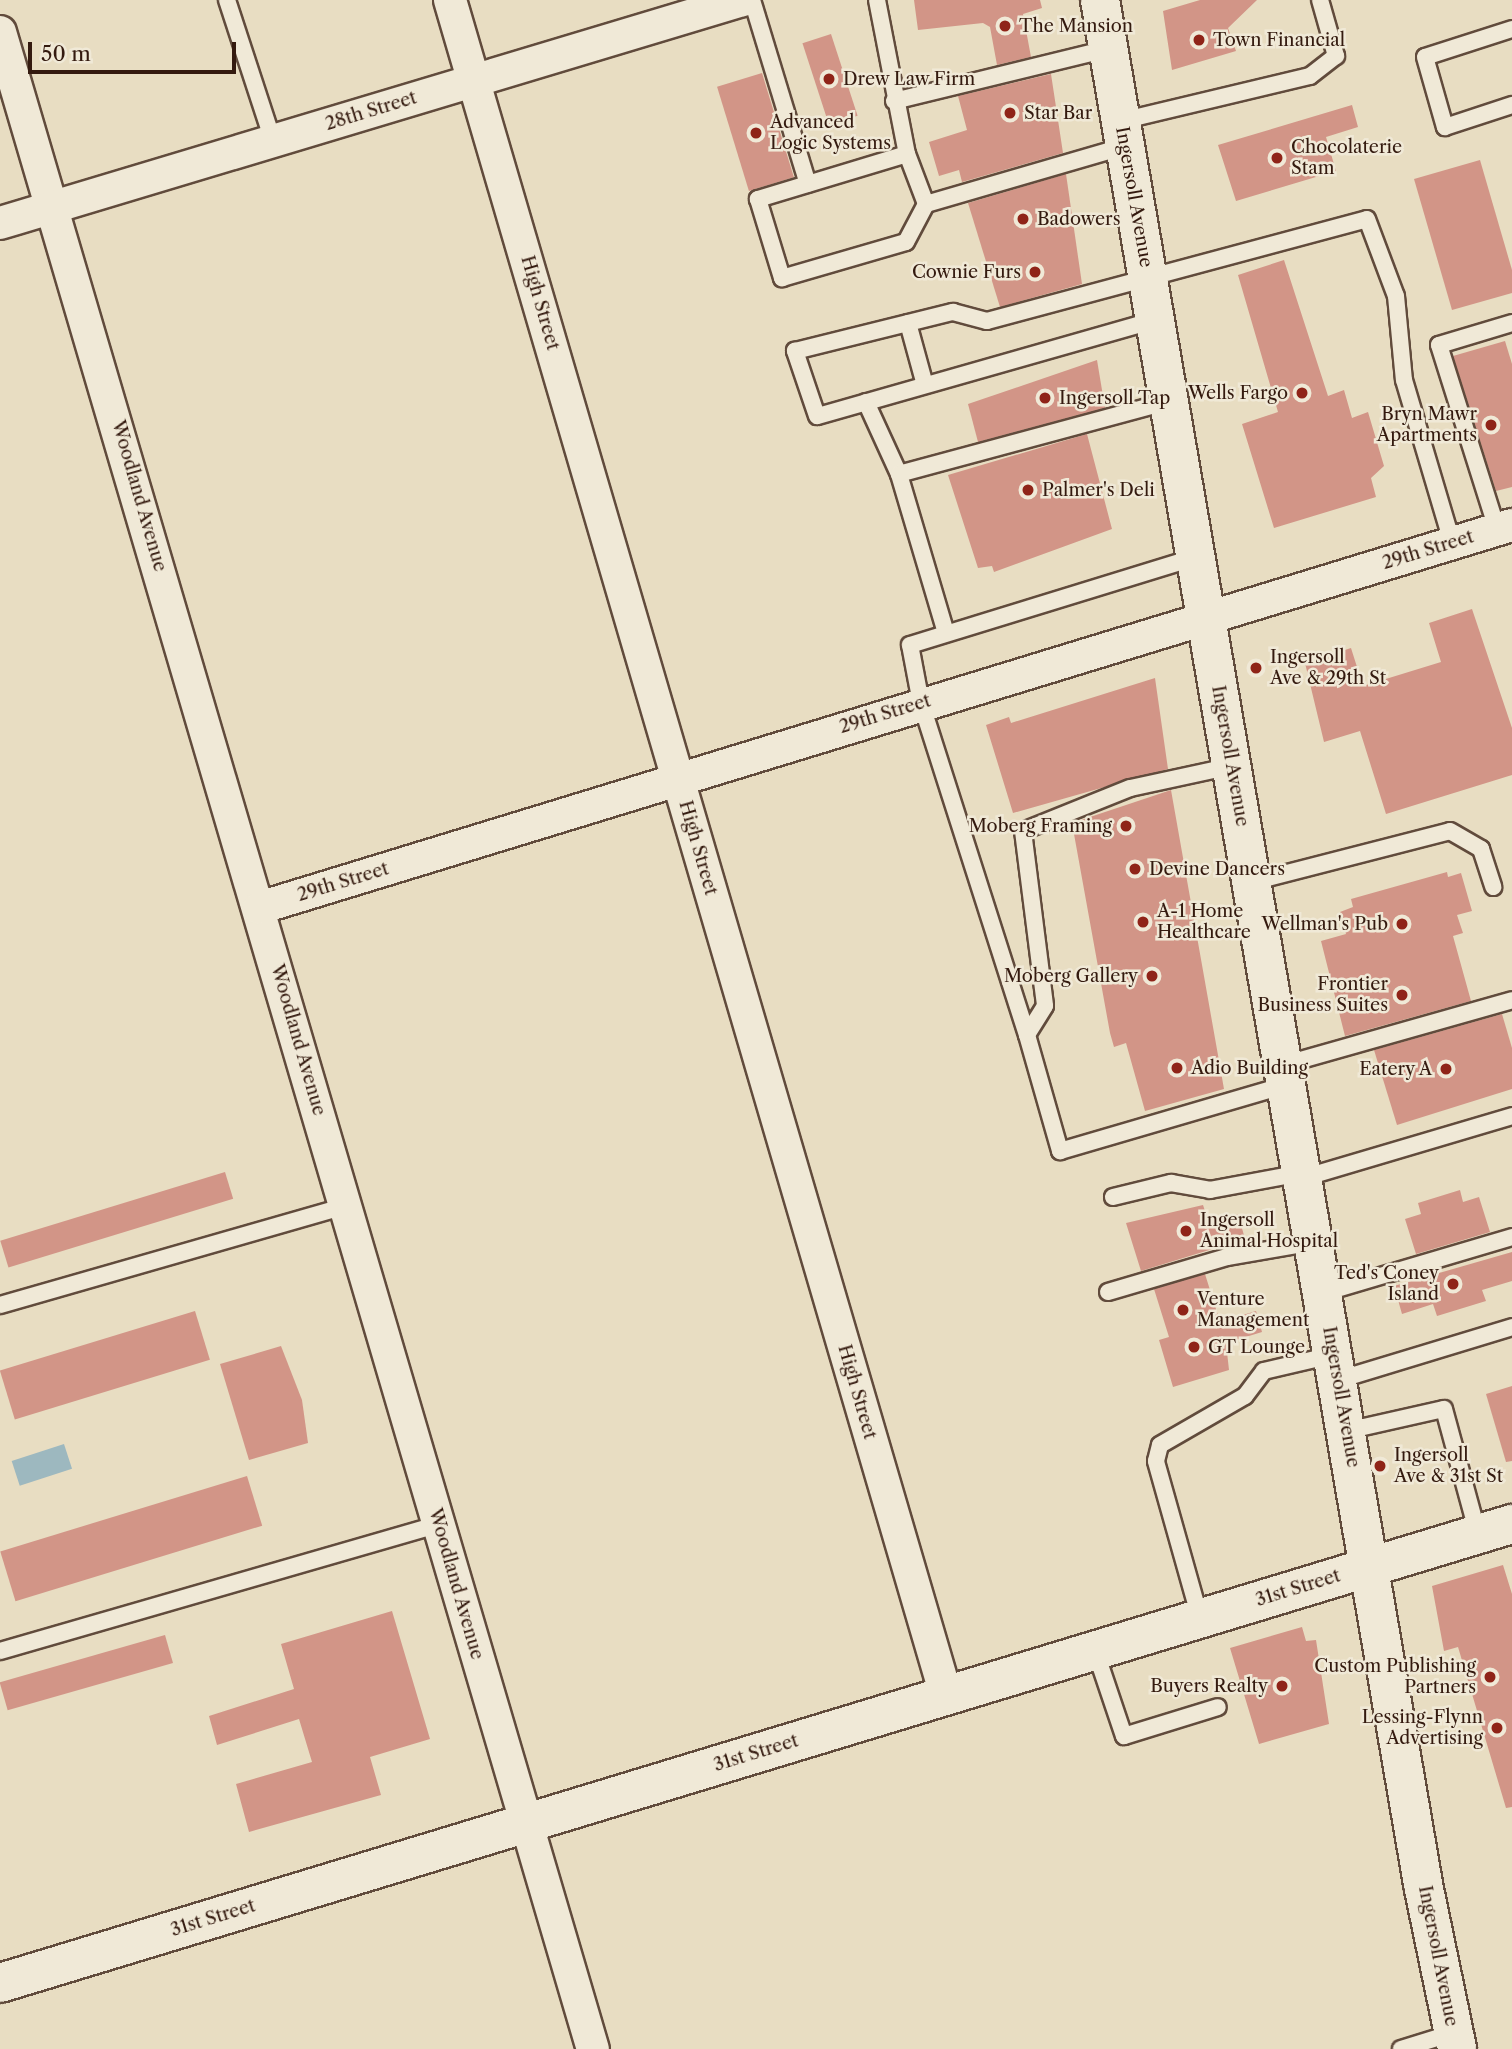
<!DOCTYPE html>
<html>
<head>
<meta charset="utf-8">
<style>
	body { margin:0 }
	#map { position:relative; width:1512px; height:2049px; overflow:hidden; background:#e8ddc2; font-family:"Libre Caslon Text",serif }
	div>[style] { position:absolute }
	.water>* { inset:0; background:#9db8bf; transform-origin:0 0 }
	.building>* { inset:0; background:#d29587; transform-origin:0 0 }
	.roads { filter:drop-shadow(2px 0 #614b3c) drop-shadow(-2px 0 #614b3c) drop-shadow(0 2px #614b3c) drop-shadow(0 -2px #614b3c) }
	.lane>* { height:16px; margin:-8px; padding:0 8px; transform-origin:8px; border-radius:8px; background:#f0e9d7 }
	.street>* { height:32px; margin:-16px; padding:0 16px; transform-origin:16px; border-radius:16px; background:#f0e9d7 }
	.secondary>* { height:38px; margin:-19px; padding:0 19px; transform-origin:19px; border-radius:19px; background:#f0e9d7 }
	.dots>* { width:19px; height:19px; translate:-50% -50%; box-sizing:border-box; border:4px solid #f0e9d7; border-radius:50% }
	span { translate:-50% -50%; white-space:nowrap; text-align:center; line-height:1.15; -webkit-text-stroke:5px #f0e9d7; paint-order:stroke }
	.poi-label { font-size:18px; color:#341a0f }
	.left { translate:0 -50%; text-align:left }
	.right { translate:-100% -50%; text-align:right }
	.street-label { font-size:18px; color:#341a0f }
	.scale { position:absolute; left:28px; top:42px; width:208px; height:32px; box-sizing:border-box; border:4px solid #341a0f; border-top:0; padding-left:9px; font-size:21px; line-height:24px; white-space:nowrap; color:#341a0f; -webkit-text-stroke:5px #f0e9d7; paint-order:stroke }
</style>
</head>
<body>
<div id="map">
	<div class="water">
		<i style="left:64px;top:1444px;width:26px;height:55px;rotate:72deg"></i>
	</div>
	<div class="building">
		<i style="clip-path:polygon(914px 0,1040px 0,1042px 8px,1023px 14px,1031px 57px,997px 65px,990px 27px,983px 23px,918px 30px)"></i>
		<i style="clip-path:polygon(1200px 0,1257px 0,1228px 28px,1236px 51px,1172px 70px,1163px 11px)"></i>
		<i style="left:831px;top:34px;width:86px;height:30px;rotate:72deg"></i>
		<i style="left:762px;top:73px;width:109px;height:47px;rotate:73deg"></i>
		<i style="clip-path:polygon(1051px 74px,1063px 153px,962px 182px,959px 170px,939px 176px,929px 142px,967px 130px,958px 96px)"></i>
		<i style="clip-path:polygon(1352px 105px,1358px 127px,1326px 137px,1336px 171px,1236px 201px,1218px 145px)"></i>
		<i style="clip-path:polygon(1480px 160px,1512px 270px,1512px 293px,1452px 310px,1414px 179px)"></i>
		<i style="clip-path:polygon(1066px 174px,1082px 284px,1000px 307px,968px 203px)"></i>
		<i style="clip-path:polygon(1284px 260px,1328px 396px,1344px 390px,1352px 418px,1368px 412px,1384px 466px,1371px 478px,1376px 497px,1274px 528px,1242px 424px,1278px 412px,1238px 275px)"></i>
		<i style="clip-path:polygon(1505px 341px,1512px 364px,1512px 487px,1496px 491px,1453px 356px)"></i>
		<i style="clip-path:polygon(1097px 360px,1105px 408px,978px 442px,968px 404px)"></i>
		<i style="clip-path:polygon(1087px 434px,1112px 529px,994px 572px,992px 566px,978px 568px,948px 475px)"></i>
		<i style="clip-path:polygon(1472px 609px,1512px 728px,1512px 775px,1386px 814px,1360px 731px,1324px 742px,1305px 663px,1351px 648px,1363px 686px,1441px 662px,1429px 623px)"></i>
		<i style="clip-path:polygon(1155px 678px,1168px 769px,1013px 813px,986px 725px,1009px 717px,1011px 723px)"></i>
		<i style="clip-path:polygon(1171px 790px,1224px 1089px,1145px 1111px,1126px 1043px,1114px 1047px,1110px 1033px,1072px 823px)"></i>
		<i style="clip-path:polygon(1447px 872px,1448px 877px,1461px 873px,1472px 911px,1457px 915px,1463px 933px,1453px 936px,1471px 1001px,1345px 1036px,1321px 941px,1346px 934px,1340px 912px,1353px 907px,1351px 899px)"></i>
		<i style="clip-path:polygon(1502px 1014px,1512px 1048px,1512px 1089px,1397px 1125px,1374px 1050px)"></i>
		<i style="left:225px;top:1172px;width:28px;height:235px;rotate:73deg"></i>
		<i style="clip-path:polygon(1460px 1190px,1463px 1202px,1479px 1197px,1490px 1232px,1416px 1254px,1405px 1219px,1421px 1214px,1418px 1203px)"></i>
		<i style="clip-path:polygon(1203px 1205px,1209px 1223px,1238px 1214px,1245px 1239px,1141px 1271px,1126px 1223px)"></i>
		<i style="clip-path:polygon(1512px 1252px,1512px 1281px,1482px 1290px,1486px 1301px,1437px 1316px,1433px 1304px,1402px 1314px,1394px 1286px)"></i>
		<i style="clip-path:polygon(1205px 1274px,1220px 1322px,1256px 1311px,1262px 1332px,1226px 1343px,1229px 1370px,1173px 1387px,1159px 1340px,1169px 1337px,1154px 1289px)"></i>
		<i style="left:195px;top:1311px;width:51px;height:204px;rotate:73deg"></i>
		<i style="clip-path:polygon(281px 1346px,302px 1400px,308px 1443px,249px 1460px,220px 1364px)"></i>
		<i style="clip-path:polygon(1512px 1386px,1512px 1461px,1506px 1462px,1486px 1394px)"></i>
		<i style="left:247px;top:1476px;width:52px;height:258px;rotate:73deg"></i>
		<i style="clip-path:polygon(1503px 1565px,1512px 1594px,1512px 1807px,1506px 1808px,1458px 1647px,1444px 1651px,1432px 1586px)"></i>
		<i style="clip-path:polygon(392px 1611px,430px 1739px,370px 1757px,381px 1795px,249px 1832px,236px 1784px,312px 1762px,299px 1719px,217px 1745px,209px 1716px,294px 1689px,281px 1644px)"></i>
		<i style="clip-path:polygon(1302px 1627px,1306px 1641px,1316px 1640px,1329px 1724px,1259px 1744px,1230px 1648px)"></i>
		<i style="left:165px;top:1635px;width:29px;height:172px;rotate:74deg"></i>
	</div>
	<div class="roads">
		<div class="lane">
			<i style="left:227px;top:0;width:148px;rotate:71.9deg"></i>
			<i style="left:752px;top:0;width:192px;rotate:73.1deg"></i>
			<i style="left:877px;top:0;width:157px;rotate:79deg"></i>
			<i style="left:1512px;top:29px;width:91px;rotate:162.2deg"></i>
			<i style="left:1425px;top:57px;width:73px;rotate:74.1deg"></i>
			<i style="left:1445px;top:127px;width:71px;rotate:-18.2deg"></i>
			<i style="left:894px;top:101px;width:220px;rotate:-13.7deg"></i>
			<i style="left:1121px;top:121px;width:194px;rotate:-13.4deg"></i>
			<i style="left:1310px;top:76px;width:33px;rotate:-38deg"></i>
			<i style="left:1336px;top:56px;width:58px;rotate:-105.9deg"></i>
			<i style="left:926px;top:204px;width:53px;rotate:-110.8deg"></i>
			<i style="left:907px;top:154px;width:156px;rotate:163.2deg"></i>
			<i style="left:758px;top:199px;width:83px;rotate:73.1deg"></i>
			<i style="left:782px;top:278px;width:129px;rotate:-16.2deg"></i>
			<i style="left:906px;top:242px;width:43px;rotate:-62.2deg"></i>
			<i style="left:926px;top:204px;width:207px;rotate:-16.2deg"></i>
			<i style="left:1155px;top:320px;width:351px;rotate:164.1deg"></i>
			<i style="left:817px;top:416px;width:69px;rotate:-108.7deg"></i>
			<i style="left:795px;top:351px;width:163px;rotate:-13.9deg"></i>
			<i style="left:953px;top:312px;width:35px;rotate:15deg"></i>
			<i style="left:987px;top:321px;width:393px;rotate:-15deg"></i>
			<i style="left:1367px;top:219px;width:82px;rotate:69.4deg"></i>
			<i style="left:1396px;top:296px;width:84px;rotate:84.6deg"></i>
			<i style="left:1404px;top:380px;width:169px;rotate:73.5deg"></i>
			<i style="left:908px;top:323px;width:64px;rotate:74.7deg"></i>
			<i style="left:866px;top:402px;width:79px;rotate:65.4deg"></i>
			<i style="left:1497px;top:529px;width:193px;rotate:-107.5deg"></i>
			<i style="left:1439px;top:345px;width:76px;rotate:-16.8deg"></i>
			<i style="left:946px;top:633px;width:166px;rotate:-106.5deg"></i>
			<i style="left:899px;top:474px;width:280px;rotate:-15.1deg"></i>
			<i style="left:1232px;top:766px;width:104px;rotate:167.8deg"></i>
			<i style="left:1130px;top:788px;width:115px;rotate:158.1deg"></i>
			<i style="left:1023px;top:831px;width:176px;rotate:82.8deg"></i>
			<i style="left:1045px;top:1006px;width:34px;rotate:122deg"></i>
			<i style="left:1027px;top:1035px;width:121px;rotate:74.1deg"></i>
			<i style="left:1060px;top:1151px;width:235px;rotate:-16.3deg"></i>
			<i style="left:1252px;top:882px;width:204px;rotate:-14.4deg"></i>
			<i style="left:1450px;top:831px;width:36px;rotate:30deg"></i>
			<i style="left:1481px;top:849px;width:40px;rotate:72deg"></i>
			<i style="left:1027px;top:1035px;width:349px;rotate:-107.7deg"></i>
			<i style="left:921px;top:703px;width:59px;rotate:-100.7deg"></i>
			<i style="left:910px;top:645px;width:299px;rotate:-17.1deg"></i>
			<i style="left:1283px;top:1065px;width:238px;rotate:-15.8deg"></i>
			<i style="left:1303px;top:1178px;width:218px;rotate:-16.5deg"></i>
			<i style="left:1113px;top:1197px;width:60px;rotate:-13.6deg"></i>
			<i style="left:1171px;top:1183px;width:40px;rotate:10deg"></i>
			<i style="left:1210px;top:1190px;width:94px;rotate:-10.5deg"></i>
			<i style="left:1108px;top:1292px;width:124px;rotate:-16.4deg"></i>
			<i style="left:1227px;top:1257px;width:88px;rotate:-9.8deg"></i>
			<i style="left:1323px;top:1293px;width:197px;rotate:-16.5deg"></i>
			<i style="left:0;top:1305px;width:360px;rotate:-16deg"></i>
			<i style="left:1338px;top:1380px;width:182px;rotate:-16.9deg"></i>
			<i style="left:1346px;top:1431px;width:100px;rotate:-12.7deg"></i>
			<i style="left:1444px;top:1409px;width:130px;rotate:74.8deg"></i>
			<i style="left:1200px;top:1618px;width:163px;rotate:-105.7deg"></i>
			<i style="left:1156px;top:1461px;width:16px;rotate:-76deg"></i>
			<i style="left:1160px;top:1445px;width:98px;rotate:-30deg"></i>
			<i style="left:1245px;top:1396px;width:31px;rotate:-53deg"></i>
			<i style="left:1264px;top:1371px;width:70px;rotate:-13.2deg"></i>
			<i style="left:1095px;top:1650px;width:91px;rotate:71.4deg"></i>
			<i style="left:1124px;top:1736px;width:98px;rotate:-17.1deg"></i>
			<i style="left:0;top:1651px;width:457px;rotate:-16.1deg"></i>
			<i style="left:1401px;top:2049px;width:54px;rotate:-17.1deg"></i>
		</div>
		<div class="street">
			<i style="left:450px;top:0;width:1766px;rotate:73.69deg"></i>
			<i style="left:0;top:32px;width:2102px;rotate:73.62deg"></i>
			<i style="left:0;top:223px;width:776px;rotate:-16.71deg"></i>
			<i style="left:259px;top:908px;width:1310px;rotate:-17deg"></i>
		</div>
		<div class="secondary">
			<i style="left:1100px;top:0;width:1917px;rotate:80.27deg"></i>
			<i style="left:1424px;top:1889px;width:163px;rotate:78.3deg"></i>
			<i style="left:0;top:1983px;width:1580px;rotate:-16.89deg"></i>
		</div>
	</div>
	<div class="dots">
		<i style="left:1005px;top:26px;background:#8f2418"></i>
		<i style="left:1199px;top:40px;background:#8f2418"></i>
		<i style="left:829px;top:79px;background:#8f2418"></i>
		<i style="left:1010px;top:113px;background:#8f2418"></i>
		<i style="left:756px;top:133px;background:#8f2418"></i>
		<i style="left:1277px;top:158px;background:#8f2418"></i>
		<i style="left:1023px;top:219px;background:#8f2418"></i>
		<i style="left:1035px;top:272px;background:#8f2418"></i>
		<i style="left:1302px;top:393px;background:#8f2418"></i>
		<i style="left:1045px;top:398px;background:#8f2418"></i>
		<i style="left:1491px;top:425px;background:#8f2418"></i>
		<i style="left:1028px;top:490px;background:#8f2418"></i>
		<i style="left:1256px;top:668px;background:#8f2418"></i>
		<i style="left:1126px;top:826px;background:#8f2418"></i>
		<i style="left:1135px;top:869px;background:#8f2418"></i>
		<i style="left:1143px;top:922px;background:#8f2418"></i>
		<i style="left:1402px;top:924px;background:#8f2418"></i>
		<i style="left:1152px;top:976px;background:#8f2418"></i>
		<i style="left:1402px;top:995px;background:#8f2418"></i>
		<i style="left:1177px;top:1068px;background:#8f2418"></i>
		<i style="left:1446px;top:1069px;background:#8f2418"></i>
		<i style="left:1186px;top:1231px;background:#8f2418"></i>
		<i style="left:1453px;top:1284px;background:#8f2418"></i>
		<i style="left:1183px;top:1310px;background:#8f2418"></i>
		<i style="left:1194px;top:1347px;background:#8f2418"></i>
		<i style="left:1380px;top:1466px;background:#8f2418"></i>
		<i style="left:1490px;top:1677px;background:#8f2418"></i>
		<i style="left:1282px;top:1686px;background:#8f2418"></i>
		<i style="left:1497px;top:1728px;background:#8f2418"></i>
	</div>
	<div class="poi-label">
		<span class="left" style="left:1019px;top:26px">The Mansion</span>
		<span class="left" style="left:1213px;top:40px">Town Financial</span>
		<span class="left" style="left:843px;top:79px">Drew Law Firm</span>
		<span class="left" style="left:1024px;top:113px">Star Bar</span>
		<span class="left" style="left:770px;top:133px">Advanced<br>Logic Systems</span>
		<span class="left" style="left:1291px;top:158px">Chocolaterie<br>Stam</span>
		<span class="left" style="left:1037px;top:219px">Badowers</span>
		<span class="right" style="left:1021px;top:272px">Cownie Furs</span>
		<span class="right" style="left:1288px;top:393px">Wells Fargo</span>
		<span class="left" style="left:1059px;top:398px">Ingersoll Tap</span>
		<span class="right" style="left:1477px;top:425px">Bryn Mawr<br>Apartments</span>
		<span class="left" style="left:1042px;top:490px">Palmer's Deli</span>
		<span class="left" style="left:1270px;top:668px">Ingersoll<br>Ave &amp; 29th St</span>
		<span class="right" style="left:1112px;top:826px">Moberg Framing</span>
		<span class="left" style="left:1149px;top:869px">Devine Dancers</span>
		<span class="left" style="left:1157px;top:922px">A-1 Home<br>Healthcare</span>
		<span class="right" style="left:1388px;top:924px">Wellman's Pub</span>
		<span class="right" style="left:1138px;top:976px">Moberg Gallery</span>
		<span class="right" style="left:1388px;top:995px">Frontier<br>Business Suites</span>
		<span class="left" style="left:1191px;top:1068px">Adio Building</span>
		<span class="right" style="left:1432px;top:1069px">Eatery A</span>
		<span class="left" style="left:1200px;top:1231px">Ingersoll<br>Animal Hospital</span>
		<span class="right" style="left:1439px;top:1284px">Ted's Coney<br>Island</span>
		<span class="left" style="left:1197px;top:1310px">Venture<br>Management</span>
		<span class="left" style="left:1208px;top:1347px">GT Lounge</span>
		<span class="left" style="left:1394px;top:1466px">Ingersoll<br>Ave &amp; 31st St</span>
		<span class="right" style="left:1476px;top:1677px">Custom Publishing<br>Partners</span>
		<span class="right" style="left:1268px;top:1686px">Buyers Realty</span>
		<span class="right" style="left:1483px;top:1728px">Lessing-Flynn<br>Advertising</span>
	</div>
	<div class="street-label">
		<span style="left:371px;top:111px;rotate:-17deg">28th Street</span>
		<span style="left:1134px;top:197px;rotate:80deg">Ingersoll Avenue</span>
		<span style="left:540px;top:303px;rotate:74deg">High Street</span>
		<span style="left:139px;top:496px;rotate:74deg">Woodland Avenue</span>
		<span style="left:1428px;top:550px;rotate:-17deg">29th Street</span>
		<span style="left:885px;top:714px;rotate:-17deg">29th Street</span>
		<span style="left:1230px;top:756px;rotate:80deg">Ingersoll Avenue</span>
		<span style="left:698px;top:848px;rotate:74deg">High Street</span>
		<span style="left:343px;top:882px;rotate:-17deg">29th Street</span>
		<span style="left:298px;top:1040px;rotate:74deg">Woodland Avenue</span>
		<span style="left:857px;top:1392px;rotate:74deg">High Street</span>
		<span style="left:1341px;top:1397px;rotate:80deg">Ingersoll Avenue</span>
		<span style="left:456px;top:1584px;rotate:74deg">Woodland Avenue</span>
		<span style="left:1298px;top:1588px;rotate:-17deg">31st Street</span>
		<span style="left:756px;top:1753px;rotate:-17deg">31st Street</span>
		<span style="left:213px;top:1918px;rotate:-17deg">31st Street</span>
		<span style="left:1438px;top:1956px;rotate:79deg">Ingersoll Avenue</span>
	</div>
	<div class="scale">50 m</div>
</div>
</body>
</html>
